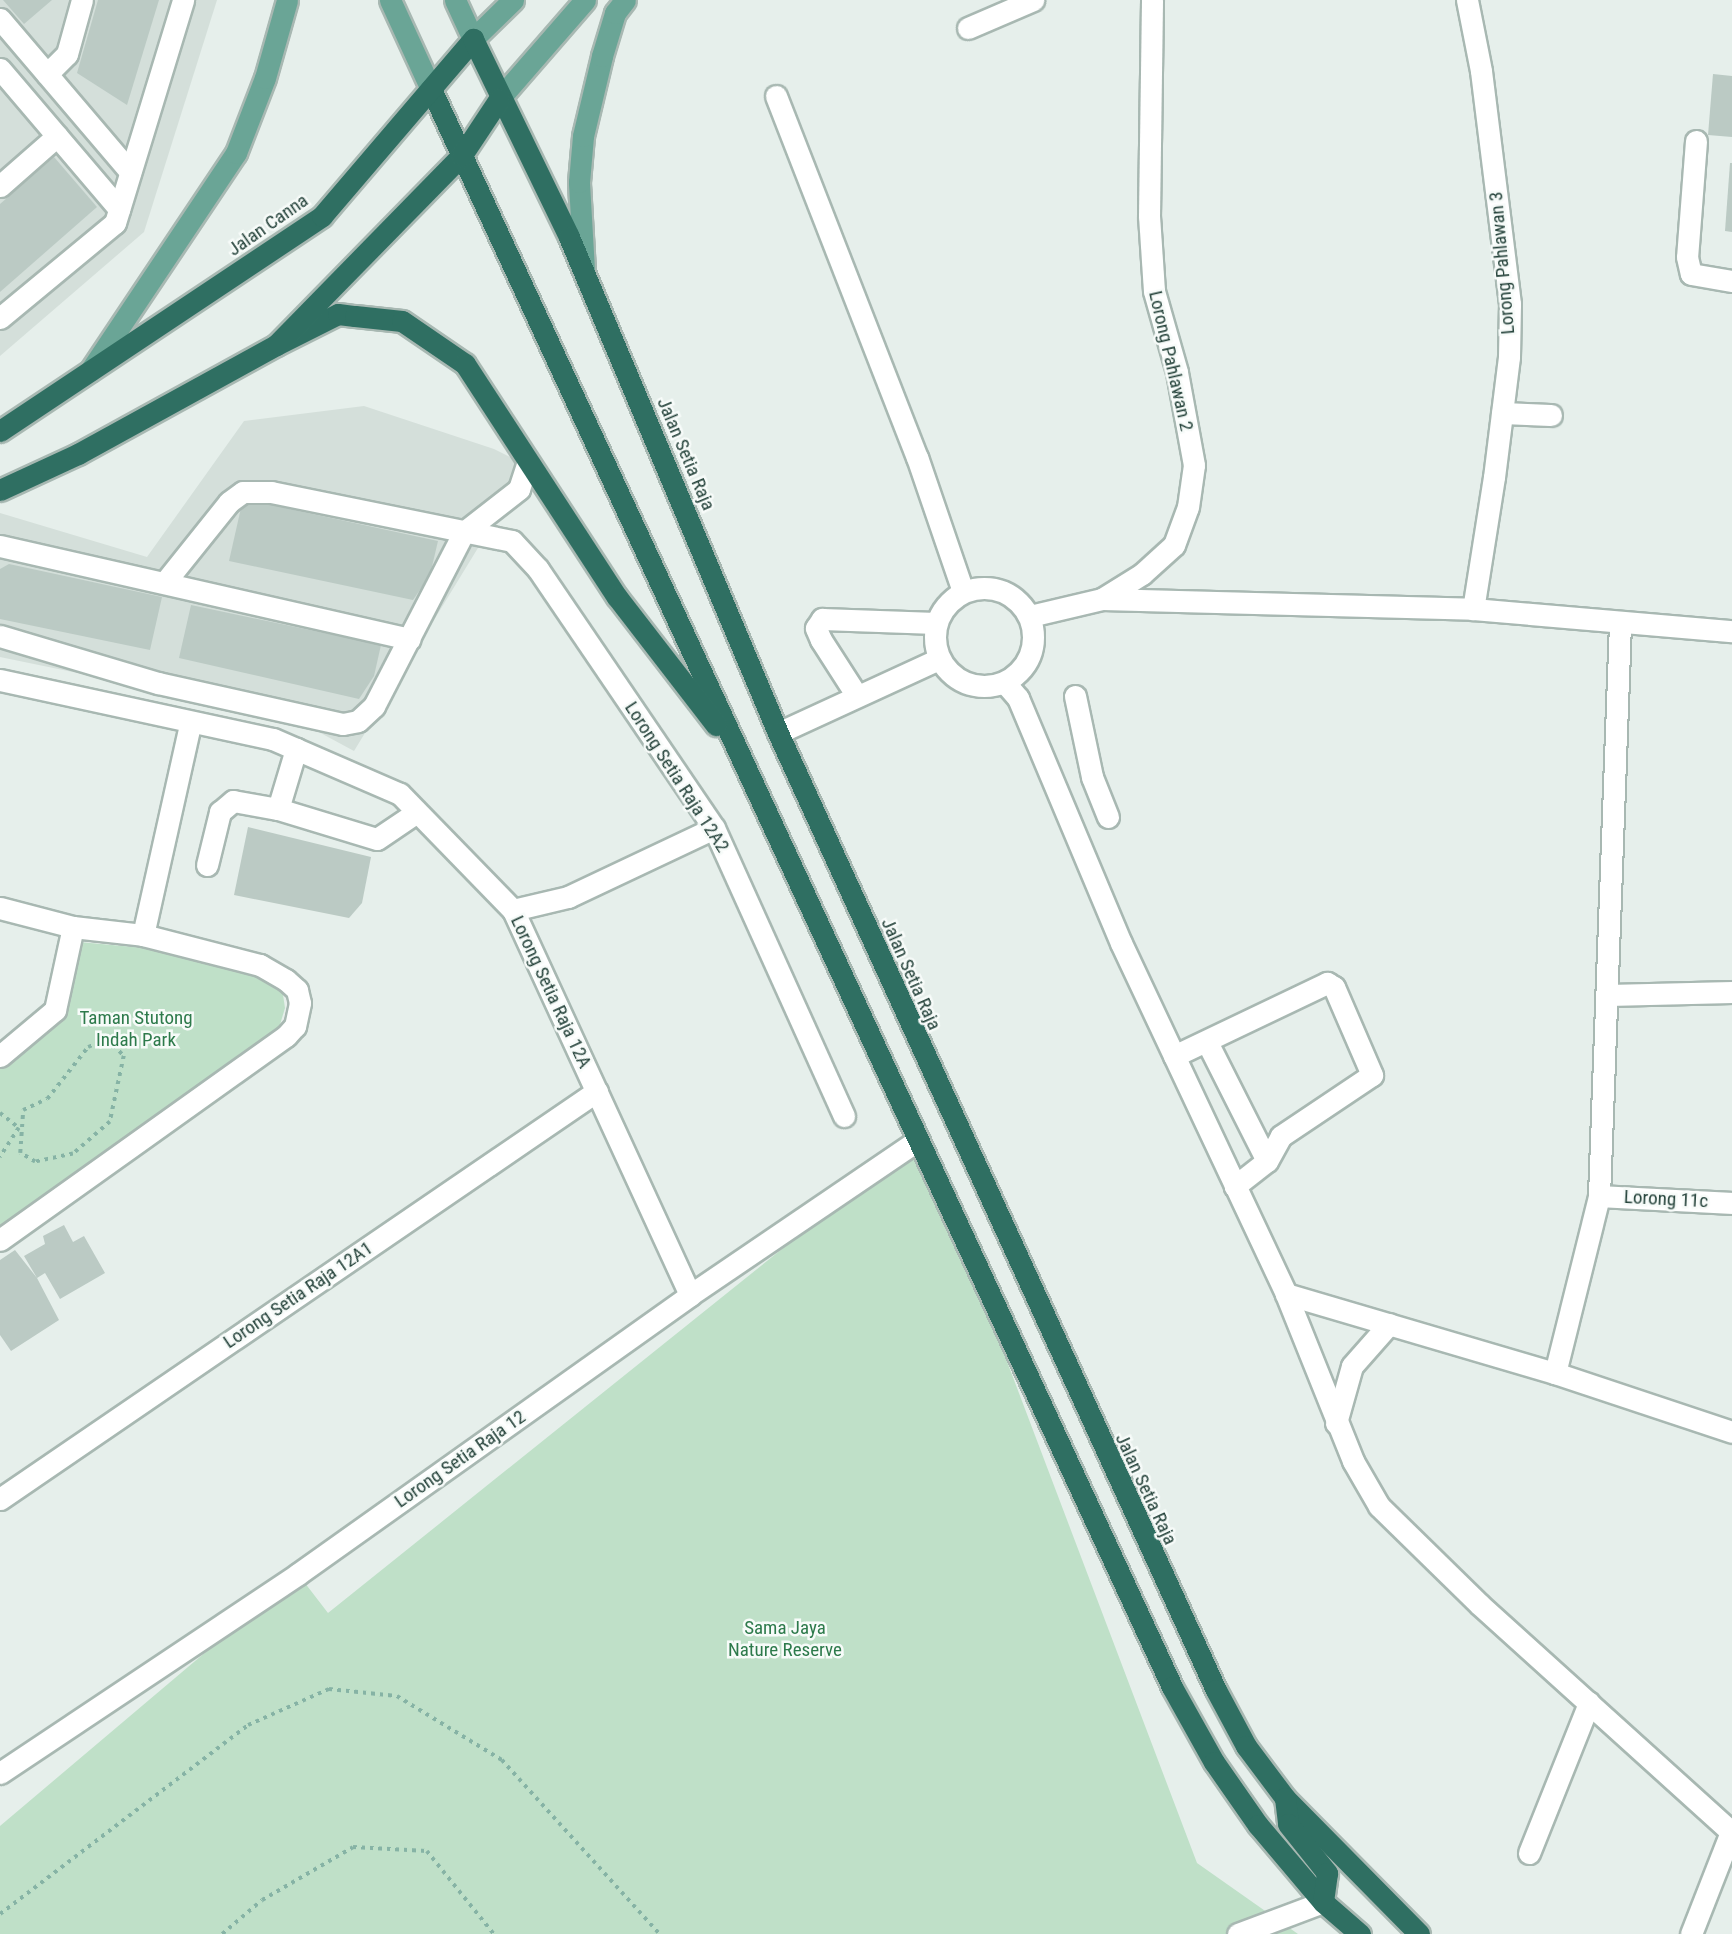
<!DOCTYPE html>
<html>
<head>
<meta charset="utf-8">
<style>
	body { margin:0 }
	#map { position:relative; width:1732px; height:1934px; overflow:hidden; background:#e6efeb; font-family:"Roboto Condensed",sans-serif }
	div>[style] { position:absolute }
	.built>* { inset:0; background:#d4dfda }
	.green>* { inset:0; background:#bfe0c8 }
	.building>* { inset:0; background:#bbcac4 }
	.path>* { height:3.5px; margin-top:-1.75px; transform-origin:0; background:repeating-linear-gradient(90deg,#86b3a5 0 3.5px,transparent 0 8.5px) }
	.roads { filter:drop-shadow(2px 0 #a8b8b2) drop-shadow(-2px 0 #a8b8b2) drop-shadow(0 2px #a8b8b2) drop-shadow(0 -2px #a8b8b2) }
	.minor>* { height:21px; margin:-10.5px; padding:0 10.5px; transform-origin:10.5px; border-radius:10.5px; background:#fff }
	.minor>.ring { margin:-10.5px; padding:0; box-sizing:content-box; background:none; border:21px solid #fff; border-radius:50% }
	.major>* { height:21px; margin:-10.5px; padding:0 10.5px; transform-origin:10.5px; border-radius:10.5px; background:#6aa596 }
	.highway>* { height:21px; margin:-10.5px; padding:0 10.5px; transform-origin:10.5px; border-radius:10.5px; background:#2f6f62 }
	span { translate:-50% -50%; white-space:nowrap; text-align:center; line-height:1.15; -webkit-text-stroke:5px #f7fbf9; paint-order:stroke }
	.street-label { font-size:19px; color:#24423a }
	.park-label { font-size:19px; color:#2d7a4b }
</style>
</head>
<body>
<div id="map">
	<div class="built">
		<i style="clip-path:polygon(0 0,217px 0,144px 232px,0 356px)"></i>
		<i style="clip-path:polygon(364px 406px,494px 449px,528px 466px,354px 751px,291px 717px,0 657px,0 513px,147px 557px,244px 421px)"></i>
	</div>
	<div class="green">
		<i style="clip-path:polygon(79px 942px,156px 949px,252px 969px,282px 988px,285px 1008px,279px 1028px,0 1230px,0 1059px,56px 1011px)"></i>
		<i style="clip-path:polygon(918px 1140px,953px 1219px,1197px 1863px,1298px 1934px,0 1934px,0 1826px,298px 1574px,328px 1613px)"></i>
	</div>
	<div class="building">
		<i style="clip-path:polygon(3px 0,52px 0,24px 24px)"></i>
		<i style="clip-path:polygon(98px 0,159px 0,127px 105px,77px 73px)"></i>
		<i style="clip-path:polygon(1713px 74px,1732px 76px,1732px 137px,1708px 135px)"></i>
		<i style="clip-path:polygon(54px 157px,97px 207px,0 292px,0 204px)"></i>
		<i style="clip-path:polygon(1730px 163px,1732px 163px,1732px 232px,1725px 231px)"></i>
		<i style="clip-path:polygon(243px 499px,438px 541px,430px 575px,413px 600px,229px 561px)"></i>
		<i style="clip-path:polygon(9px 564px,162px 597px,150px 650px,0 619px,0 569px)"></i>
		<i style="clip-path:polygon(191px 605px,381px 645px,374px 676px,359px 699px,179px 658px)"></i>
		<i style="clip-path:polygon(248px 827px,371px 857px,362px 903px,349px 918px,234px 895px)"></i>
		<i style="clip-path:polygon(64px 1225px,73px 1242px,84px 1236px,105px 1273px,60px 1299px,45px 1273px,37px 1278px,59px 1320px,11px 1351px,0 1335px,0 1260px,15px 1250px,37px 1278px,24px 1256px,45px 1244px,43px 1236px)"></i>
	</div>
	<div class="path">
		<i style="left:108px;top:1039px;width:23px;rotate:47deg"></i>
		<i style="left:124px;top:1056px;width:67px;rotate:102deg"></i>
		<i style="left:110px;top:1122px;width:49px;rotate:139.1deg"></i>
		<i style="left:73px;top:1154px;width:39px;rotate:168deg"></i>
		<i style="left:35px;top:1162px;width:17px;rotate:-149deg"></i>
		<i style="left:20px;top:1153px;width:43px;rotate:-86deg"></i>
		<i style="left:23px;top:1110px;width:26px;rotate:-25deg"></i>
		<i style="left:47px;top:1099px;width:66px;rotate:-51.7deg"></i>
		<i style="left:88px;top:1047px;width:22px;rotate:-22deg"></i>
		<i style="left:0;top:1113px;width:24px;rotate:38deg"></i>
		<i style="left:19px;top:1128px;width:35px;rotate:123deg"></i>
		<i style="left:0;top:1914px;width:312px;rotate:-37.3deg"></i>
		<i style="left:248px;top:1725px;width:89px;rotate:-24deg"></i>
		<i style="left:329px;top:1689px;width:68px;rotate:5.9deg"></i>
		<i style="left:397px;top:1696px;width:123px;rotate:31.4deg"></i>
		<i style="left:502px;top:1760px;width:235px;rotate:47.8deg"></i>
		<i style="left:222px;top:1934px;width:52px;rotate:-40.4deg"></i>
		<i style="left:262px;top:1900px;width:105px;rotate:-30.2deg"></i>
		<i style="left:353px;top:1847px;width:74px;rotate:3.1deg"></i>
		<i style="left:427px;top:1851px;width:107px;rotate:51.1deg"></i>
	</div>
	<div class="roads">
		<div class="minor">
			<i style="left:1467px;top:0;width:72px;rotate:78.8deg"></i>
			<i style="left:1481px;top:71px;width:235px;rotate:82.9deg"></i>
			<i style="left:1510px;top:304px;width:53px;rotate:91.1deg"></i>
			<i style="left:1509px;top:357px;width:121px;rotate:97.1deg"></i>
			<i style="left:1494px;top:477px;width:134px;rotate:99deg"></i>
			<i style="left:0;top:19px;width:201px;rotate:49.6deg"></i>
			<i style="left:968px;top:28px;width:71px;rotate:-23.3deg"></i>
			<i style="left:0;top:69px;width:184px;rotate:49.6deg"></i>
			<i style="left:47px;top:74px;width:28px;rotate:-45deg"></i>
			<i style="left:67px;top:54px;width:56px;rotate:-74.5deg"></i>
			<i style="left:776px;top:96px;width:388px;rotate:68.7deg"></i>
			<i style="left:917px;top:457px;width:142px;rotate:71.1deg"></i>
			<i style="left:1696px;top:141px;width:116px;rotate:94.4deg"></i>
			<i style="left:1687px;top:257px;width:17px;rotate:77deg"></i>
			<i style="left:1691px;top:274px;width:42px;rotate:9.7deg"></i>
			<i style="left:0;top:186px;width:76px;rotate:-41.3deg"></i>
			<i style="left:0;top:318px;width:149px;rotate:-39.6deg"></i>
			<i style="left:115px;top:223px;width:233px;rotate:-73deg"></i>
			<i style="left:1502px;top:413px;width:49px;rotate:2.3deg"></i>
			<i style="left:0;top:546px;width:420px;rotate:12.8deg"></i>
			<i style="left:165px;top:582px;width:102px;rotate:-51.3deg"></i>
			<i style="left:229px;top:502px;width:17px;rotate:-36deg"></i>
			<i style="left:243px;top:492px;width:28px"></i>
			<i style="left:271px;top:492px;width:246px;rotate:11.5deg"></i>
			<i style="left:512px;top:541px;width:38px;rotate:47deg"></i>
			<i style="left:538px;top:569px;width:313px;rotate:55.8deg"></i>
			<i style="left:714px;top:828px;width:316px;rotate:65.7deg"></i>
			<i class="ring" style="left:935px;top:588px;width:77px;height:77px"></i>
			<i style="left:1102px;top:599px;width:47px;rotate:-32deg"></i>
			<i style="left:1142px;top:574px;width:43px;rotate:-42.2deg"></i>
			<i style="left:1174px;top:545px;width:40px;rotate:-69.8deg"></i>
			<i style="left:1188px;top:507px;width:42px;rotate:-81.9deg"></i>
			<i style="left:1194px;top:465px;width:95px;rotate:-100.4deg"></i>
			<i style="left:1177px;top:372px;width:84px;rotate:-105.9deg"></i>
			<i style="left:1154px;top:291px;width:75px;rotate:-93.8deg"></i>
			<i style="left:1149px;top:216px;width:216px;rotate:-89.2deg"></i>
			<i style="left:1030px;top:616px;width:74px;rotate:-13.3deg"></i>
			<i style="left:1102px;top:599px;width:371px;rotate:1.5deg"></i>
			<i style="left:1473px;top:609px;width:260px;rotate:4.9deg"></i>
			<i style="left:0;top:636px;width:165px;rotate:16.6deg"></i>
			<i style="left:158px;top:683px;width:189px;rotate:12.5deg"></i>
			<i style="left:343px;top:724px;width:15px;rotate:-11deg"></i>
			<i style="left:358px;top:721px;width:22px;rotate:-43deg"></i>
			<i style="left:374px;top:706px;width:196px;rotate:-62.7deg"></i>
			<i style="left:464px;top:532px;width:70px;rotate:-38deg"></i>
			<i style="left:519px;top:489px;width:28px;rotate:-72deg"></i>
			<i style="left:0;top:680px;width:279px;rotate:12.2deg"></i>
			<i style="left:273px;top:739px;width:138px;rotate:23.4deg"></i>
			<i style="left:400px;top:794px;width:162px;rotate:45.8deg"></i>
			<i style="left:513px;top:910px;width:424px;rotate:65.3deg"></i>
			<i style="left:1005px;top:683px;width:20px;rotate:49deg"></i>
			<i style="left:1018px;top:698px;width:266px;rotate:67.2deg"></i>
			<i style="left:1121px;top:943px;width:388px;rotate:64.8deg"></i>
			<i style="left:1286px;top:1294px;width:180px;rotate:68.1deg"></i>
			<i style="left:1353px;top:1461px;width:52px;rotate:60deg"></i>
			<i style="left:1379px;top:1506px;width:140px;rotate:44.4deg"></i>
			<i style="left:1479px;top:1604px;width:341px;rotate:42.1deg"></i>
			<i style="left:857px;top:696px;width:67px;rotate:-122.7deg"></i>
			<i style="left:821px;top:640px;width:13px;rotate:-113deg"></i>
			<i style="left:816px;top:628px;width:11px;rotate:-56deg"></i>
			<i style="left:822px;top:619px;width:114px;rotate:2deg"></i>
			<i style="left:1075px;top:696px;width:83px;rotate:78.1deg"></i>
			<i style="left:1092px;top:777px;width:43px;rotate:68.2deg"></i>
			<i style="left:778px;top:733px;width:177px;rotate:-24.7deg"></i>
			<i style="left:278px;top:809px;width:63px;rotate:-73.3deg"></i>
			<i style="left:207px;top:865px;width:55px;rotate:-76.2deg"></i>
			<i style="left:220px;top:812px;width:17px;rotate:-40deg"></i>
			<i style="left:233px;top:801px;width:46px;rotate:10.1deg"></i>
			<i style="left:278px;top:809px;width:103px;rotate:16.9deg"></i>
			<i style="left:377px;top:839px;width:48px;rotate:-34deg"></i>
			<i style="left:0;top:908px;width:75px;rotate:14.6deg"></i>
			<i style="left:73px;top:927px;width:70px;rotate:6.5deg"></i>
			<i style="left:143px;top:935px;width:121px;rotate:14.4deg"></i>
			<i style="left:260px;top:965px;width:30px;rotate:30deg"></i>
			<i style="left:286px;top:980px;width:15px;rotate:42deg"></i>
			<i style="left:297px;top:990px;width:13px;rotate:77deg"></i>
			<i style="left:300px;top:1003px;width:24px;rotate:102deg"></i>
			<i style="left:295px;top:1026px;width:13px;rotate:132deg"></i>
			<i style="left:286px;top:1036px;width:351px;rotate:144.5deg"></i>
			<i style="left:513px;top:910px;width:57px;rotate:-13.3deg"></i>
			<i style="left:568px;top:897px;width:161px;rotate:-25.3deg"></i>
			<i style="left:143px;top:935px;width:216px;rotate:-77.4deg"></i>
			<i style="left:1608px;top:995px;width:124px;rotate:-1.4deg"></i>
			<i style="left:1207px;top:1042px;width:133px;rotate:63.2deg"></i>
			<i style="left:0;top:1056px;width:72px;rotate:-39.9deg"></i>
			<i style="left:55px;top:1010px;width:85px;rotate:-77.8deg"></i>
			<i style="left:1174px;top:1056px;width:170px;rotate:-25.5deg"></i>
			<i style="left:1327px;top:983px;width:8px;rotate:30deg"></i>
			<i style="left:1334px;top:987px;width:96px;rotate:66.6deg"></i>
			<i style="left:1372px;top:1075px;width:110px;rotate:146.2deg"></i>
			<i style="left:1281px;top:1136px;width:29px;rotate:119deg"></i>
			<i style="left:1267px;top:1161px;width:41px;rotate:142deg"></i>
			<i style="left:1599px;top:1196px;width:133px;rotate:3deg"></i>
			<i style="left:1286px;top:1294px;width:280px;rotate:16.4deg"></i>
			<i style="left:1555px;top:1373px;width:187px;rotate:18.4deg"></i>
			<i style="left:1555px;top:1373px;width:182px;rotate:-76deg"></i>
			<i style="left:1599px;top:1196px;width:572px;rotate:-87.9deg"></i>
			<i style="left:1336px;top:1423px;width:59px;rotate:-74.3deg"></i>
			<i style="left:1352px;top:1366px;width:56px;rotate:-48.6deg"></i>
			<i style="left:0;top:1499px;width:723px;rotate:-34.35deg"></i>
			<i style="left:0;top:1773px;width:358px;rotate:-33.7deg"></i>
			<i style="left:298px;top:1574px;width:481px;rotate:-35.4deg"></i>
			<i style="left:690px;top:1295px;width:276px;rotate:-34.2deg"></i>
			<i style="left:1529px;top:1853px;width:162px;rotate:-68.2deg"></i>
			<i style="left:1238px;top:1934px;width:91px;rotate:-20.6deg"></i>
			<i style="left:1691px;top:1934px;width:110px;rotate:-68.6deg"></i>
		</div>
		<div class="major">
			<i style="left:390px;top:0;width:98px;rotate:65.3deg"></i>
			<i style="left:455px;top:0;width:43px;rotate:65.2deg"></i>
			<i style="left:473px;top:39px;width:56px;rotate:-44.3deg"></i>
			<i style="left:499px;top:99px;width:131px;rotate:-49deg"></i>
			<i style="left:584px;top:270px;width:88px;rotate:-93.3deg"></i>
			<i style="left:579px;top:182px;width:46px;rotate:-85deg"></i>
			<i style="left:583px;top:136px;width:82px;rotate:-76.6deg"></i>
			<i style="left:602px;top:56px;width:45px;rotate:-73.2deg"></i>
			<i style="left:615px;top:13px;width:16px;rotate:-52deg"></i>
			<i style="left:90px;top:371px;width:262px;rotate:-56.2deg"></i>
			<i style="left:236px;top:153px;width:80px;rotate:-68.9deg"></i>
			<i style="left:265px;top:78px;width:81px;rotate:-74.2deg"></i>
		</div>
		<div class="highway">
			<i style="left:431px;top:89px;width:1761px;rotate:65.12deg"></i>
			<i style="left:1172px;top:1687px;width:86px;rotate:60.8deg"></i>
			<i style="left:1214px;top:1762px;width:77px;rotate:55.1deg"></i>
			<i style="left:1258px;top:1825px;width:101px;rotate:49.8deg"></i>
			<i style="left:1323px;top:1902px;width:49px;rotate:40.9deg"></i>
			<i style="left:276px;top:345px;width:69px;rotate:-26.6deg"></i>
			<i style="left:338px;top:314px;width:17px;rotate:7deg"></i>
			<i style="left:355px;top:316px;width:47px;rotate:6.1deg"></i>
			<i style="left:402px;top:321px;width:76px;rotate:34.3deg"></i>
			<i style="left:465px;top:364px;width:278px;rotate:56.9deg"></i>
			<i style="left:617px;top:597px;width:162px;rotate:52.3deg"></i>
			<i style="left:0;top:431px;width:387px;rotate:-33.7deg"></i>
			<i style="left:322px;top:216px;width:233px;rotate:-49.5deg"></i>
			<i style="left:473px;top:39px;width:220px;rotate:64.1deg"></i>
			<i style="left:569px;top:237px;width:538px;rotate:67.15deg"></i>
			<i style="left:778px;top:733px;width:1052px;rotate:65.41deg"></i>
			<i style="left:1216px;top:1690px;width:64px;rotate:61.8deg"></i>
			<i style="left:1246px;top:1746px;width:65px;rotate:53.1deg"></i>
			<i style="left:1285px;top:1798px;width:191px;rotate:45.4deg"></i>
			<i style="left:0;top:490px;width:86px;rotate:-24.8deg"></i>
			<i style="left:78px;top:454px;width:226px;rotate:-28.8deg"></i>
			<i style="left:276px;top:345px;width:266px;rotate:-45.6deg"></i>
			<i style="left:462px;top:155px;width:67px;rotate:-56.5deg"></i>
			<i style="left:1285px;top:1798px;width:26px;rotate:83deg"></i>
			<i style="left:1288px;top:1824px;width:63px;rotate:51.5deg"></i>
			<i style="left:1327px;top:1873px;width:29px;rotate:98deg"></i>
		</div>
	</div>
	<div class="street-label">
		<span style="left:268px;top:225px;rotate:-35deg">Jalan Canna</span>
		<span style="left:1502px;top:263px;rotate:-95deg">Lorong Pahlawan 3</span>
		<span style="left:1171px;top:361px;rotate:77deg">Lorong Pahlawan 2</span>
		<span style="left:686px;top:454px;rotate:67deg">Jalan Setia Raja</span>
		<span style="left:677px;top:777px;rotate:57deg">Lorong Setia Raja 12A2</span>
		<span style="left:911px;top:974px;rotate:66deg">Jalan Setia Raja</span>
		<span style="left:551px;top:992px;rotate:65deg">Lorong Setia Raja 12A</span>
		<span style="left:1666px;top:1199px;rotate:3deg">Lorong 11c</span>
		<span style="left:298px;top:1295px;rotate:-34deg">Lorong Setia Raja 12A1</span>
		<span style="left:460px;top:1459px;rotate:-35deg">Lorong Setia Raja 12</span>
		<span style="left:1146px;top:1489px;rotate:65deg">Jalan Setia Raja</span>
	</div>
	<div class="park-label">
		<span style="left:136px;top:1029px">Taman Stutong<br>Indah Park</span>
		<span style="left:785px;top:1639px">Sama Jaya<br>Nature Reserve</span>
	</div>
</div>
</body>
</html>
